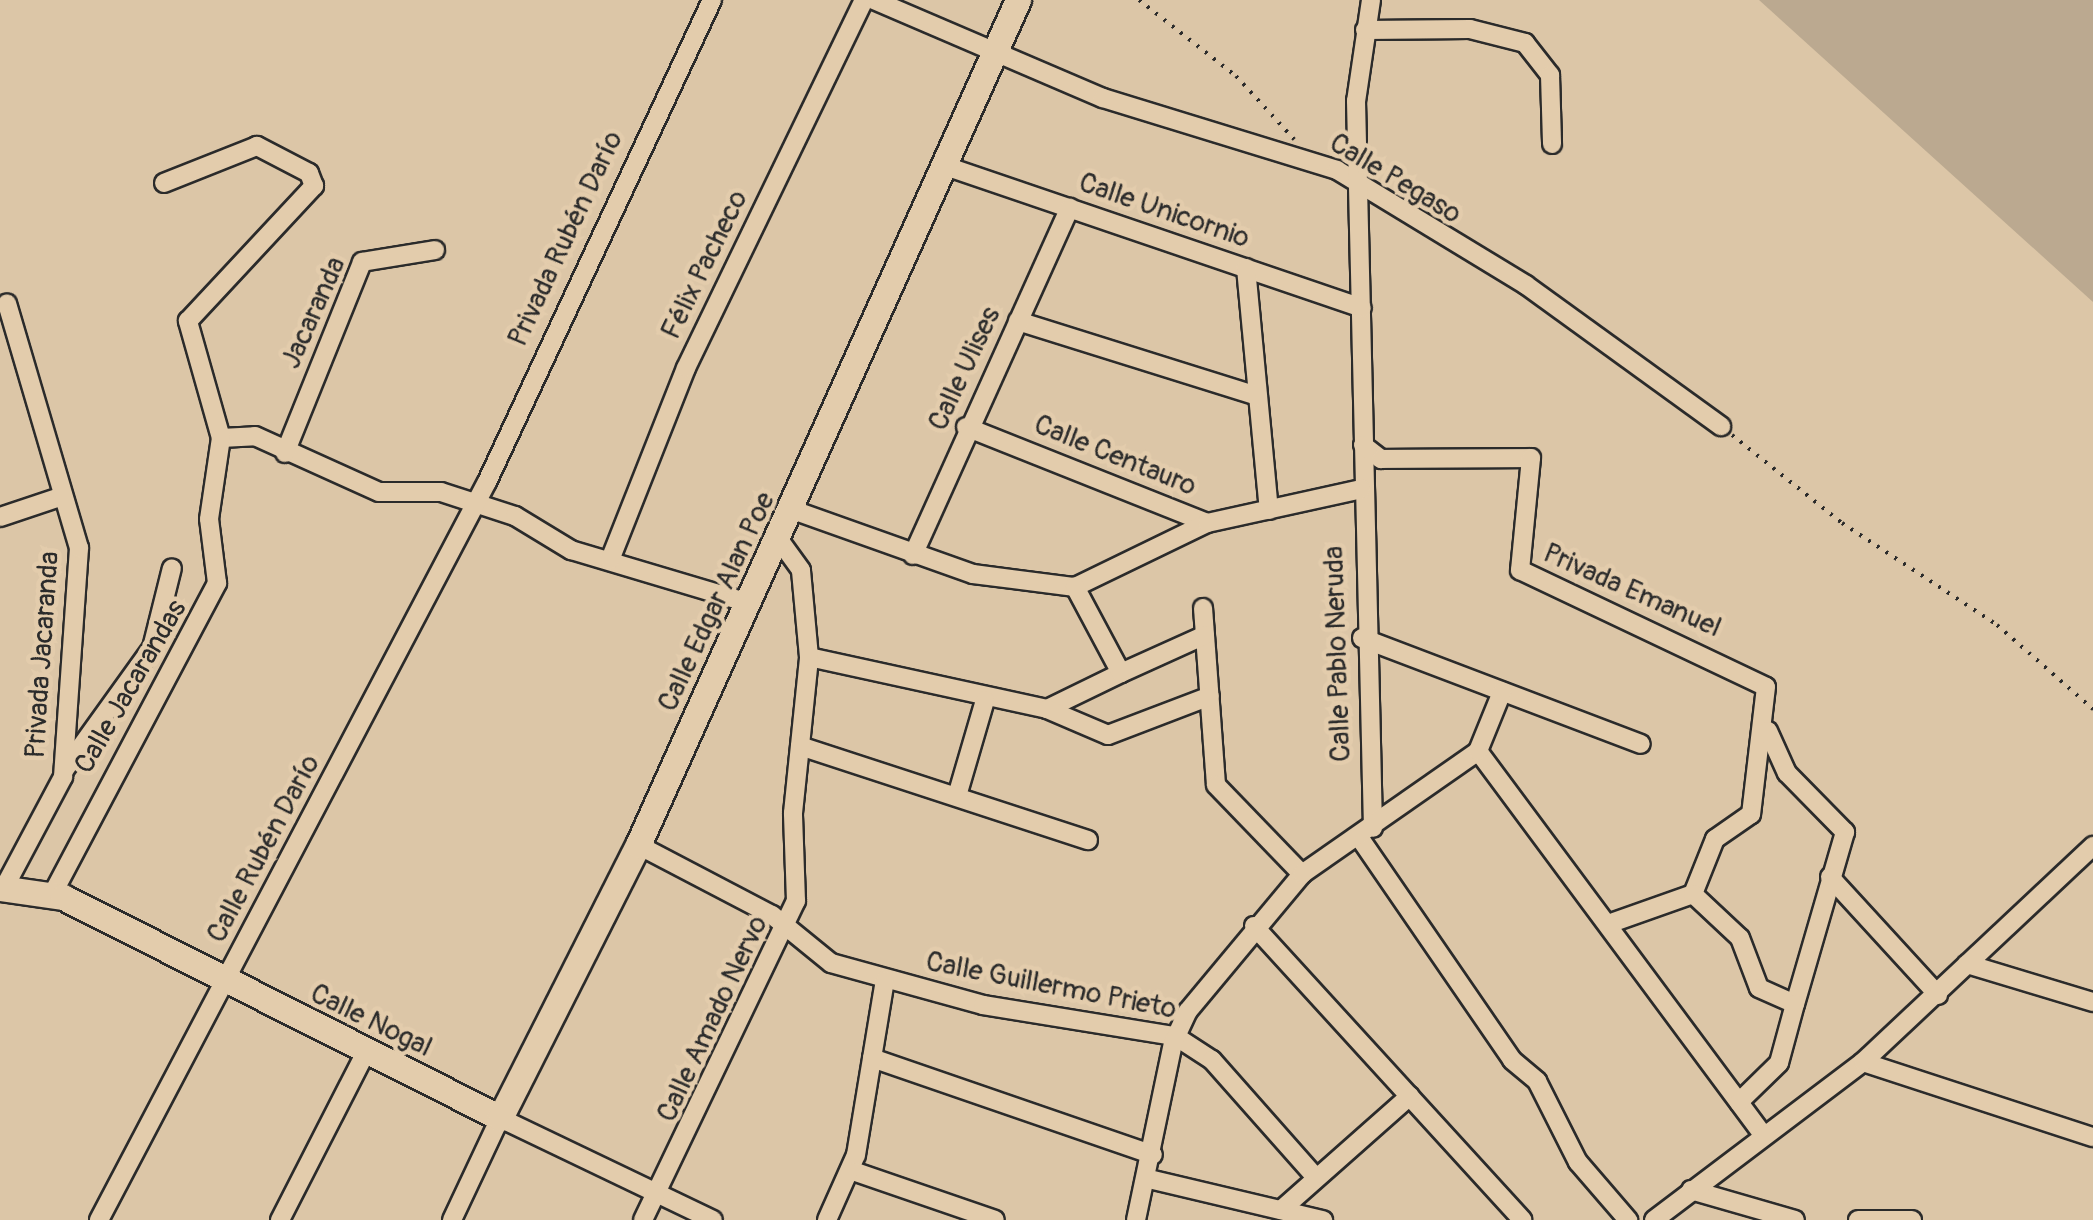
<!DOCTYPE html>
<html>
<head>
<meta charset="utf-8">
<style>
	body { margin:0 }
	#map { position:relative; width:2093px; height:1220px; overflow:hidden; background:#dcc6a7; font-family:Pangolin,sans-serif }
	div>[style] { position:absolute }
	.green>* { inset:0; background:#bba990 }
	.path>* { height:4px; margin-top:-2px; transform-origin:0; background:repeating-linear-gradient(90deg,#2b2b2b 0 2.5px,transparent 0 10.5px) }
	.roads { filter:drop-shadow(2px 0 #2b2b2b) drop-shadow(-2px 0 #2b2b2b) drop-shadow(0 2px #2b2b2b) drop-shadow(0 -2px #2b2b2b) }
	.street>* { height:18px; margin:-9px; padding:0 9px; transform-origin:9px; border-radius:9px; background:#e3ccac }
	.secondary>* { height:25px; margin:-12.5px; padding:0 12.5px; transform-origin:12.5px; border-radius:12.5px; background:#e3ccac }
	span { translate:-50% -50%; white-space:nowrap; text-align:center; line-height:1.15; -webkit-text-stroke:9px #e3ccac; paint-order:stroke }
	.street-label { font-size:28px; color:#2b2b2b }
</style>
</head>
<body>
<div id="map">
	<div class="green">
		<i style="clip-path:polygon(1759px 0,2093px 0,2093px 302px)"></i>
	</div>
	<div class="path">
		<i style="left:1139px;top:0;width:123px;rotate:38.1deg"></i>
		<i style="left:1236px;top:76px;width:86px;rotate:47.4deg"></i>
		<i style="left:1732px;top:435px;width:141px;rotate:38.7deg"></i>
		<i style="left:1842px;top:523px;width:186px;rotate:33.3deg"></i>
		<i style="left:1997px;top:625px;width:128px;rotate:41.2deg"></i>
	</div>
	<div class="roads">
		<div class="street">
			<i style="left:874px;top:0;width:249px;rotate:23.2deg"></i>
			<i style="left:1103px;top:98px;width:245px;rotate:17.1deg"></i>
			<i style="left:1337px;top:170px;width:221px;rotate:31.3deg"></i>
			<i style="left:1526px;top:285px;width:241px;rotate:35.9deg"></i>
			<i style="left:1371px;top:0;width:102px;rotate:98.4deg"></i>
			<i style="left:1356px;top:101px;width:727px;rotate:88.66deg"></i>
			<i style="left:1365px;top:30px;width:105px;rotate:-0.5deg"></i>
			<i style="left:1470px;top:29px;width:57px;rotate:14.3deg"></i>
			<i style="left:1525px;top:43px;width:41px;rotate:52deg"></i>
			<i style="left:1550px;top:75px;width:69px;rotate:88.3deg"></i>
			<i style="left:948px;top:167px;width:437px;rotate:18.8deg"></i>
			<i style="left:1246px;top:268px;width:243px;rotate:84.6deg"></i>
			<i style="left:1018px;top:321px;width:251px;rotate:17.4deg"></i>
			<i style="left:966px;top:427px;width:259px;rotate:21.7deg"></i>
			<i style="left:221px;top:438px;width:34px;rotate:-3deg"></i>
			<i style="left:255px;top:436px;width:136px;rotate:24.3deg"></i>
			<i style="left:379px;top:492px;width:62px"></i>
			<i style="left:441px;top:492px;width:78px;rotate:18deg"></i>
			<i style="left:515px;top:516px;width:66px;rotate:31.3deg"></i>
			<i style="left:571px;top:550px;width:186px;rotate:16.6deg"></i>
			<i style="left:1363px;top:445px;width:23px;rotate:38deg"></i>
			<i style="left:1381px;top:459px;width:150px;rotate:-0.4deg"></i>
			<i style="left:1531px;top:458px;width:113px;rotate:95.6deg"></i>
			<i style="left:1520px;top:570px;width:272px;rotate:25.4deg"></i>
			<i style="left:1766px;top:687px;width:128px;rotate:96.7deg"></i>
			<i style="left:1751px;top:814px;width:44px;rotate:145.2deg"></i>
			<i style="left:1715px;top:839px;width:59px;rotate:111.8deg"></i>
			<i style="left:1693px;top:894px;width:84px;rotate:160.5deg"></i>
			<i style="left:285px;top:453px;width:206px;rotate:-68deg"></i>
			<i style="left:362px;top:262px;width:74px;rotate:-9.3deg"></i>
			<i style="left:793px;top:510px;width:191px;rotate:19.6deg"></i>
			<i style="left:973px;top:574px;width:103px;rotate:7.3deg"></i>
			<i style="left:1075px;top:587px;width:147px;rotate:-25.9deg"></i>
			<i style="left:1207px;top:523px;width:158px;rotate:-12.4deg"></i>
			<i style="left:0;top:517px;width:66px;rotate:-18.4deg"></i>
			<i style="left:913px;top:555px;width:381px;rotate:-65.7deg"></i>
			<i style="left:610px;top:560px;width:206px;rotate:-68.4deg"></i>
			<i style="left:686px;top:368px;width:409px;rotate:-64.2deg"></i>
			<i style="left:1203px;top:608px;width:177px;rotate:85.8deg"></i>
			<i style="left:1216px;top:785px;width:124px;rotate:46deg"></i>
			<i style="left:1362px;top:638px;width:298px;rotate:20.8deg"></i>
			<i style="left:809px;top:657px;width:244px;rotate:12.3deg"></i>
			<i style="left:1047px;top:709px;width:82px;rotate:-25.9deg"></i>
			<i style="left:1121px;top:673px;width:98px;rotate:-118.1deg"></i>
			<i style="left:1121px;top:673px;width:92px;rotate:-24.3deg"></i>
			<i style="left:1047px;top:709px;width:66px;rotate:23.1deg"></i>
			<i style="left:1108px;top:735px;width:109px;rotate:-20.9deg"></i>
			<i style="left:1768px;top:731px;width:46px;rotate:65.7deg"></i>
			<i style="left:1787px;top:773px;width:83px;rotate:45.5deg"></i>
			<i style="left:1845px;top:832px;width:179px;rotate:106.2deg"></i>
			<i style="left:800px;top:746px;width:303px;rotate:18.1deg"></i>
			<i style="left:1478px;top:751px;width:476px;rotate:53.4deg"></i>
			<i style="left:65px;top:769px;width:149px;rotate:-54.3deg"></i>
			<i style="left:152px;top:648px;width:82px;rotate:-76deg"></i>
			<i style="left:957px;top:796px;width:100px;rotate:-73.7deg"></i>
			<i style="left:1359px;top:837px;width:270px;rotate:55.5deg"></i>
			<i style="left:1512px;top:1060px;width:33px;rotate:40deg"></i>
			<i style="left:1537px;top:1081px;width:91px;rotate:63.2deg"></i>
			<i style="left:1578px;top:1162px;width:77px;rotate:49.2deg"></i>
			<i style="left:638px;top:845px;width:151px;rotate:27.6deg"></i>
			<i style="left:772px;top:915px;width:76px;rotate:39.1deg"></i>
			<i style="left:831px;top:963px;width:158px;rotate:15.4deg"></i>
			<i style="left:983px;top:1005px;width:194px;rotate:9.2deg"></i>
			<i style="left:1175px;top:1036px;width:44px;rotate:33deg"></i>
			<i style="left:1212px;top:1060px;width:152px;rotate:48.5deg"></i>
			<i style="left:1830px;top:877px;width:160px;rotate:47.5deg"></i>
			<i style="left:4px;top:888px;width:126px;rotate:-62deg"></i>
			<i style="left:63px;top:777px;width:230px;rotate:-86deg"></i>
			<i style="left:79px;top:548px;width:255px;rotate:-106.4deg"></i>
			<i style="left:53px;top:893px;width:351px;rotate:-62.1deg"></i>
			<i style="left:217px;top:583px;width:64px;rotate:-97.1deg"></i>
			<i style="left:209px;top:519px;width:82px;rotate:-81.6deg"></i>
			<i style="left:221px;top:438px;width:122px;rotate:-105.8deg"></i>
			<i style="left:188px;top:321px;width:185px;rotate:-47deg"></i>
			<i style="left:314px;top:186px;width:14px;rotate:-111deg"></i>
			<i style="left:309px;top:173px;width:59px;rotate:-152.6deg"></i>
			<i style="left:257px;top:146px;width:100px;rotate:158.3deg"></i>
			<i style="left:1693px;top:894px;width:64px;rotate:43.1deg"></i>
			<i style="left:1740px;top:938px;width:53px;rotate:69.2deg"></i>
			<i style="left:1759px;top:988px;width:39px;rotate:24deg"></i>
			<i style="left:1795px;top:1004px;width:61px;rotate:105.2deg"></i>
			<i style="left:1779px;top:1063px;width:56px;rotate:135.7deg"></i>
			<i style="left:1254px;top:926px;width:398px;rotate:47.6deg"></i>
			<i style="left:1967px;top:964px;width:132px;rotate:16.8deg"></i>
			<i style="left:872px;top:1058px;width:297px;rotate:19deg"></i>
			<i style="left:1863px;top:1062px;width:242px;rotate:18.1deg"></i>
			<i style="left:850px;top:1170px;width:153px;rotate:19deg"></i>
			<i style="left:1149px;top:1179px;width:179px;rotate:13.3deg"></i>
			<i style="left:1691px;top:1190px;width:108px;rotate:16.1deg"></i>
			<i style="left:1281px;top:1210px;width:172px;rotate:-41.5deg"></i>
			<i style="left:99px;top:1220px;width:834px;rotate:-62.27deg"></i>
			<i style="left:487px;top:482px;width:532px;rotate:-64.98deg"></i>
			<i style="left:280px;top:1220px;width:189px;rotate:-62.9deg"></i>
			<i style="left:452px;top:1220px;width:113px;rotate:-64.8deg"></i>
			<i style="left:500px;top:1118px;width:236px;rotate:25.6deg"></i>
			<i style="left:643px;top:1220px;width:354px;rotate:-64.4deg"></i>
			<i style="left:796px;top:901px;width:88px;rotate:-92deg"></i>
			<i style="left:793px;top:813px;width:157px;rotate:-84.1deg"></i>
			<i style="left:809px;top:657px;width:87px;rotate:-95.3deg"></i>
			<i style="left:801px;top:570px;width:37px;rotate:-126deg"></i>
			<i style="left:827px;top:1220px;width:71px;rotate:-66deg"></i>
			<i style="left:856px;top:1155px;width:177px;rotate:-80.6deg"></i>
			<i style="left:1136px;top:1220px;width:181px;rotate:-78.2deg"></i>
			<i style="left:1173px;top:1043px;width:35px;rotate:-65deg"></i>
			<i style="left:1188px;top:1011px;width:178px;rotate:-50.2deg"></i>
			<i style="left:1302px;top:874px;width:215px;rotate:-34.9deg"></i>
			<i style="left:1478px;top:751px;width:64px;rotate:-67.9deg"></i>
			<i style="left:1654px;top:1220px;width:262px;rotate:-37.1deg"></i>
			<i style="left:1863px;top:1062px;width:316px;rotate:-43.2deg"></i>
			<i style="left:1858px;top:1220px;width:54px"></i>
		</div>
		<div class="secondary">
			<i style="left:0;top:888px;width:64px;rotate:8.1deg"></i>
			<i style="left:63px;top:897px;width:490px;rotate:26.8deg"></i>
			<i style="left:500px;top:1118px;width:306px;rotate:-63.2deg"></i>
			<i style="left:638px;top:845px;width:927px;rotate:-65.79deg"></i>
		</div>
	</div>
	<div class="street-label">
		<span style="left:1395px;top:179px;rotate:31deg">Calle Pegaso</span>
		<span style="left:1164px;top:211px;rotate:19deg">Calle Unicornio</span>
		<span style="left:566px;top:239px;rotate:-65deg">Privada Rubén Darío</span>
		<span style="left:705px;top:265px;rotate:-64deg">Félix Pacheco</span>
		<span style="left:314px;top:313px;rotate:-66deg">Jacaranda</span>
		<span style="left:965px;top:369px;rotate:-65deg">Calle Ulises</span>
		<span style="left:1115px;top:456px;rotate:22deg">Calle Centauro</span>
		<span style="left:1632px;top:591px;rotate:24deg">Privada Emanuel</span>
		<span style="left:717px;top:602px;rotate:-65deg">Calle Edgar Alan Poe</span>
		<span style="left:1338px;top:654px;rotate:-92deg">Calle Pablo Neruda</span>
		<span style="left:43px;top:655px;rotate:-86deg">Privada Jacaranda</span>
		<span style="left:131px;top:687px;rotate:-60deg">Calle Jacarandas</span>
		<span style="left:264px;top:849px;rotate:-62deg">Calle Rubén Darío</span>
		<span style="left:1051px;top:986px;rotate:11deg">Calle Guillermo Prieto</span>
		<span style="left:713px;top:1019px;rotate:-65deg">Calle Amado Nervo</span>
		<span style="left:371px;top:1021px;rotate:26deg">Calle Nogal</span>
	</div>
</div>
</body>
</html>
